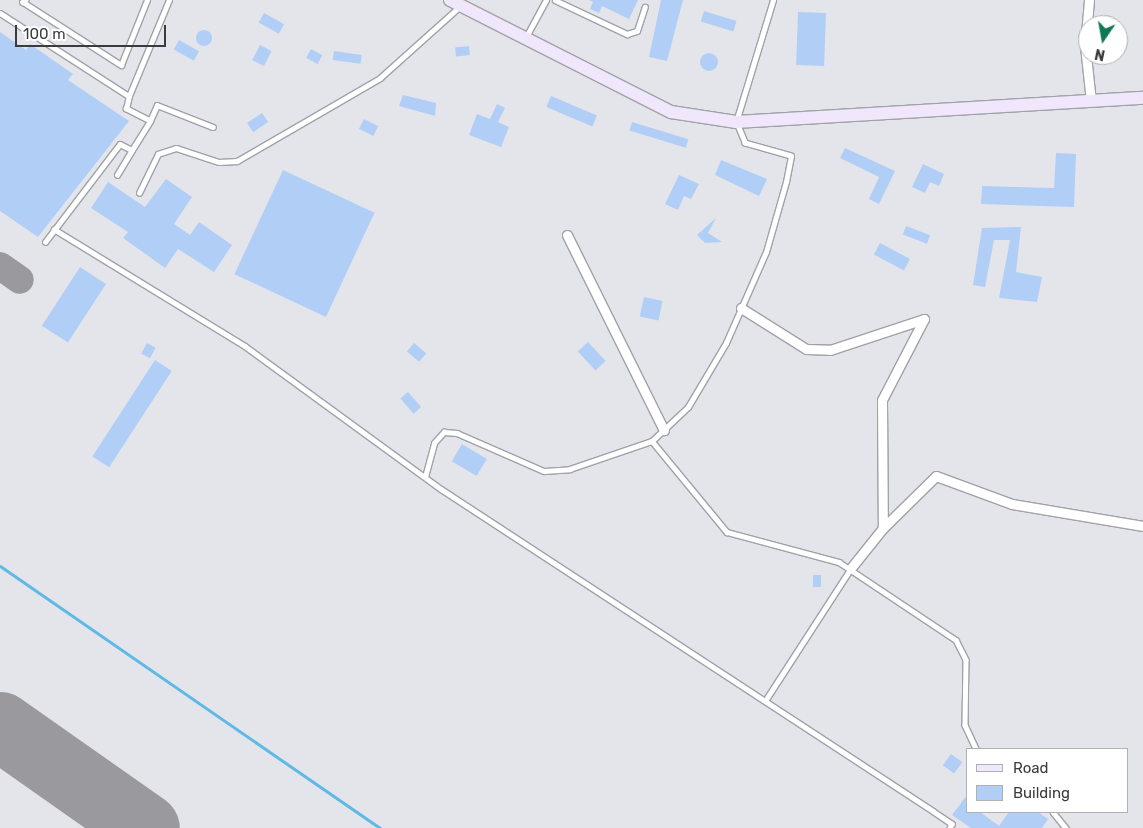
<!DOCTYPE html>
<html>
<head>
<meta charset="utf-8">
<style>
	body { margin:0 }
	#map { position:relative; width:1143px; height:828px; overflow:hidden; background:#e4e5ea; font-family:Rubik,sans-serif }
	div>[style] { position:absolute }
	.stream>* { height:3px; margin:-1.5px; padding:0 1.5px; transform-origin:1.5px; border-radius:1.5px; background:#5fb9e6 }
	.taxiway>* { height:28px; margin:-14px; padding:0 14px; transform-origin:14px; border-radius:14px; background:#9a9a9e }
	.runway>* { height:69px; margin:-34.5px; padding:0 34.5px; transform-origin:34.5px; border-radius:34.5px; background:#9a9a9e }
	.building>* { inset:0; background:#b1cef7; transform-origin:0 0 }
	.round { border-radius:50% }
	.roads { filter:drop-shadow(1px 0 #a1a2a7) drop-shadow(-1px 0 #a1a2a7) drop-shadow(0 1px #a1a2a7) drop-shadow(0 -1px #a1a2a7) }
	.lane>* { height:4.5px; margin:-2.25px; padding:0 2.25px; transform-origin:2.25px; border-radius:2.25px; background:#fff }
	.street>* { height:9px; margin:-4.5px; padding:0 4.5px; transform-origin:4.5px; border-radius:4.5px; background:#fff }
	.secondary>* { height:12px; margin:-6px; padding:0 6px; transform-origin:6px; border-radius:6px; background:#f0e7fd }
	span { translate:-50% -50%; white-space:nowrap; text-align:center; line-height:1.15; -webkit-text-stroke:4px #fff; paint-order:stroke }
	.legend { position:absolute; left:966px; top:748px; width:162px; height:65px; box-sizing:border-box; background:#fff; border:1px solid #b0b1b1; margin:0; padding:6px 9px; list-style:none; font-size:15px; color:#3a3b3d }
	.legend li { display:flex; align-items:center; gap:10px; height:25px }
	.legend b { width:25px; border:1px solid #b0b1b1 }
	.north { position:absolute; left:1078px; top:15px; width:50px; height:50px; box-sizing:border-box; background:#fff; border:1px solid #b0b1b1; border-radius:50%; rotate:192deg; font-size:14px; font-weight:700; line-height:20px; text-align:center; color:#3a3b3d }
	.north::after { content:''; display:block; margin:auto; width:18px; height:22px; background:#0f7953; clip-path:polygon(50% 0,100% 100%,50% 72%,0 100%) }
	.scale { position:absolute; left:15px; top:25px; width:151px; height:22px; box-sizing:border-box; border:2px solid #3a3b3d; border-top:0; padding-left:6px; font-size:15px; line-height:18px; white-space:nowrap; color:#3a3b3d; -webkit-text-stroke:4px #fff; paint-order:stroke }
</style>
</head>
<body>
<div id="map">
	<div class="stream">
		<i style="left:0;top:566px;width:462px;rotate:34.6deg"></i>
	</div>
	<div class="taxiway">
		<i style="left:0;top:266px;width:24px;rotate:35deg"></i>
	</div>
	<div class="runway">
		<i style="left:0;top:726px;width:177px;rotate:35.1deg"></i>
	</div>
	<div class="building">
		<i style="clip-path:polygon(589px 0,638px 0,629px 19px,602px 6px,599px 13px,590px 9px,593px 2px)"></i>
		<i style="clip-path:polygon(661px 0,683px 0,667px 61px,649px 57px)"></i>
		<i style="left:704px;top:11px;width:34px;height:11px;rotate:17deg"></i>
		<i style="left:798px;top:12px;width:28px;height:53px;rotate:2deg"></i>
		<i style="left:264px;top:13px;width:23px;height:11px;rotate:29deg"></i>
		<i class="round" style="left:196px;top:30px;width:16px;height:16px"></i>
		<i style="clip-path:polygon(0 32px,26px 50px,30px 44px,73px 74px,68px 80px,129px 121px,38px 237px,0 211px)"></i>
		<i style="left:179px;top:40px;width:23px;height:11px;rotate:29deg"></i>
		<i style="left:260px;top:45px;width:13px;height:17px;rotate:27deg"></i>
		<i style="left:469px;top:46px;width:9px;height:14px;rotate:84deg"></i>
		<i style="left:311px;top:49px;width:13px;height:10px;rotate:29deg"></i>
		<i style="left:334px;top:51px;width:28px;height:9px;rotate:8deg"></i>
		<i class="round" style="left:700px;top:53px;width:18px;height:18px"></i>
		<i style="clip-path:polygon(403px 95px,436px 103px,435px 116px,399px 106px)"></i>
		<i style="left:551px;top:96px;width:50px;height:12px;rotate:23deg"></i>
		<i style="clip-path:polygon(497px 104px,505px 108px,498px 122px,509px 127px,501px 147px,469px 135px,477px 114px,490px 119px)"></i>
		<i style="left:262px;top:113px;width:11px;height:18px;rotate:56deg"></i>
		<i style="left:364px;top:119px;width:16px;height:11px;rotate:27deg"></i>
		<i style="left:632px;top:122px;width:59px;height:9px;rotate:17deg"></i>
		<i style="clip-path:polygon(845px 148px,895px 171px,879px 204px,869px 199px,879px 177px,840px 158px)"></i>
		<i style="clip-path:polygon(1056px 153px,1076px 154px,1074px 207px,981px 204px,982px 186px,1054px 188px)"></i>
		<i style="clip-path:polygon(721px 160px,767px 179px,759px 196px,715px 175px)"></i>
		<i style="clip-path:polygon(923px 164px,944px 174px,939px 186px,930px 182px,925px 193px,912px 187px)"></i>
		<i style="left:283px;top:170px;width:101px;height:115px;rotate:25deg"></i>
		<i style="clip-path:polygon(679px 175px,699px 184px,691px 199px,684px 196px,678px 210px,665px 204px)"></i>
		<i style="clip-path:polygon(166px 179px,192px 197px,174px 224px,190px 235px,199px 222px,232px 245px,214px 272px,178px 249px,165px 268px,123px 238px,128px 232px,91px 208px,108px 182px,145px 207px)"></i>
		<i style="clip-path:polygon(716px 218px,708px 233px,722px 242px,705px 243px,697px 235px)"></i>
		<i style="left:906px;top:226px;width:26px;height:9px;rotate:21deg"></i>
		<i style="clip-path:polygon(1021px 227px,1016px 272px,1042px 277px,1037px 302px,999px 298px,1010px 240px,994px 240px,985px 287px,973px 285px,982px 228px)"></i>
		<i style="left:880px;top:243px;width:34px;height:13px;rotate:28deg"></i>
		<i style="left:80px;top:267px;width:31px;height:70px;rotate:33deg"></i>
		<i style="left:644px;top:297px;width:19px;height:20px;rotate:12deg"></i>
		<i style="left:588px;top:342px;width:26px;height:14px;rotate:47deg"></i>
		<i style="left:147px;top:343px;width:10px;height:12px;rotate:29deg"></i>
		<i style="left:414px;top:343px;width:16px;height:11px;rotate:40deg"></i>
		<i style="left:155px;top:360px;width:20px;height:115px;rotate:33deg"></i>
		<i style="left:408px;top:392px;width:20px;height:10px;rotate:49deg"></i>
		<i style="left:462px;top:444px;width:29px;height:20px;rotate:31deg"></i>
		<i style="left:813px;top:575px;width:8px;height:12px"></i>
		<i style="left:951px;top:754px;width:14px;height:14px;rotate:36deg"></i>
		<i style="clip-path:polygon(967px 795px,967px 812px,980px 812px,999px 826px,1009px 812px,1038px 812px,1048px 819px,1042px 828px,971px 828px,952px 815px)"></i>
	</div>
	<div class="roads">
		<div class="lane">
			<i style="left:26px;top:0;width:4px;rotate:146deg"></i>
			<i style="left:23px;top:2px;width:117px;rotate:32.7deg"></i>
			<i style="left:121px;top:65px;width:70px;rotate:-68.2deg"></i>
			<i style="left:555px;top:0;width:80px;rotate:25.3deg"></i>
			<i style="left:627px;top:34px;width:10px;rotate:-17deg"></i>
			<i style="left:637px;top:31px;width:25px;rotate:-72deg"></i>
			<i style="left:0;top:13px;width:153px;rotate:32.8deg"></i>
			<i style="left:129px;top:96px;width:104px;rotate:-67.4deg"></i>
			<i style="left:526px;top:37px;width:42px;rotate:-61.6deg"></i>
			<i style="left:150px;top:121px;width:17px;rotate:-66deg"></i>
			<i style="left:157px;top:105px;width:60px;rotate:21.4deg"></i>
			<i style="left:117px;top:175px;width:29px;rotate:-59deg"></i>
			<i style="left:139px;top:193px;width:43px;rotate:-64deg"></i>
			<i style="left:158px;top:154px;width:19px;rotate:-18deg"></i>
			<i style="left:176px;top:148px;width:45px;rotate:18deg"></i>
			<i style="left:219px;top:162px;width:18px;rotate:-3deg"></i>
			<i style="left:237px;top:161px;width:165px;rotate:-30.1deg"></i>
			<i style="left:380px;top:78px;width:106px;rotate:-41.9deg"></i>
			<i style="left:54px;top:229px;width:224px;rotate:31.5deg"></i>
			<i style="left:245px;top:346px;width:243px;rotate:36.1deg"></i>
			<i style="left:441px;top:489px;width:588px;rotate:33.2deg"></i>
			<i style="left:933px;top:811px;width:23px;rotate:34deg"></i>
			<i style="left:952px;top:824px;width:4px;rotate:117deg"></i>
			<i style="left:45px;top:242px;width:123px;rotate:-52.6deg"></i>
			<i style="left:120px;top:144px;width:13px;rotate:27deg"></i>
			<i style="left:132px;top:150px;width:34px;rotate:-58deg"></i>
			<i style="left:150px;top:121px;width:27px;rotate:-153deg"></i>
			<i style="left:126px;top:109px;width:13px;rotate:-77deg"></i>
			<i style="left:652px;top:441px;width:50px;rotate:-43.4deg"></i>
			<i style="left:688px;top:407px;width:74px;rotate:-59.3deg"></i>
			<i style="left:726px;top:343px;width:99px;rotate:-66.3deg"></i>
			<i style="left:766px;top:252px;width:73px;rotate:-74.1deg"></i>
			<i style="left:786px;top:182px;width:26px;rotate:-79deg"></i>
			<i style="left:791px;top:156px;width:48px;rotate:-164.2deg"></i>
			<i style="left:745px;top:143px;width:23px;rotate:-113deg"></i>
			<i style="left:736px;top:122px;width:127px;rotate:-73.1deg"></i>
			<i style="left:425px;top:477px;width:35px;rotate:-75deg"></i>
			<i style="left:434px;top:443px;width:15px;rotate:-48deg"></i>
			<i style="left:444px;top:432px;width:13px;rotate:4deg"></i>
			<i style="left:457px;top:433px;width:95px;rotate:23.6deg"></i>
			<i style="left:544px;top:471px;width:26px;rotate:-4deg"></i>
			<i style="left:570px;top:469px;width:87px;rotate:-18.9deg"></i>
			<i style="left:652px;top:441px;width:118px;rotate:50.5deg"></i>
			<i style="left:727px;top:532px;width:116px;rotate:15deg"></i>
			<i style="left:839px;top:562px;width:141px;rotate:33.7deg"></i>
			<i style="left:956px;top:640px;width:22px;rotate:63deg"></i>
			<i style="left:966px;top:660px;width:65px;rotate:90.9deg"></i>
			<i style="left:965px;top:725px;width:26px;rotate:65deg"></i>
			<i style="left:765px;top:701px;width:158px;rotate:-57.1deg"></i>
			<i style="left:1053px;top:812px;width:21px;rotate:51deg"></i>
		</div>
		<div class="street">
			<i style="left:1089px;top:0;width:46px;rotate:95deg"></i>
			<i style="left:1085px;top:46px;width:55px;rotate:83.8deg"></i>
			<i style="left:567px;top:235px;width:218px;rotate:63.6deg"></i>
			<i style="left:741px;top:308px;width:77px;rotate:32.2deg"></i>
			<i style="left:806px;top:349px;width:24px;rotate:2deg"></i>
			<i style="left:830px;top:350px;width:99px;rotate:-18.3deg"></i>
			<i style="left:924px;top:319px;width:91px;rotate:117.4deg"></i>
			<i style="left:882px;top:400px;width:128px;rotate:89.6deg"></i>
			<i style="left:883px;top:528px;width:51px;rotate:128.7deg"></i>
			<i style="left:883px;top:528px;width:74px;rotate:-44.5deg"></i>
			<i style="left:936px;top:476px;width:81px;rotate:20.2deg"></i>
			<i style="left:1012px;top:504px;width:133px;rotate:9.5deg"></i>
		</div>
		<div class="secondary">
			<i style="left:450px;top:0;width:248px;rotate:26.9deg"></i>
			<i style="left:671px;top:112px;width:66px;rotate:8.7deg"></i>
			<i style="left:736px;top:122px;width:408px;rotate:-3.4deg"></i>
		</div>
	</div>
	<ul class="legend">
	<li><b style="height:6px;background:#f0e7fd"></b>Road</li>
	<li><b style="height:14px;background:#b1cef7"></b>Building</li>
	</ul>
	<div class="north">N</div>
	<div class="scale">100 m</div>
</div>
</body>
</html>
